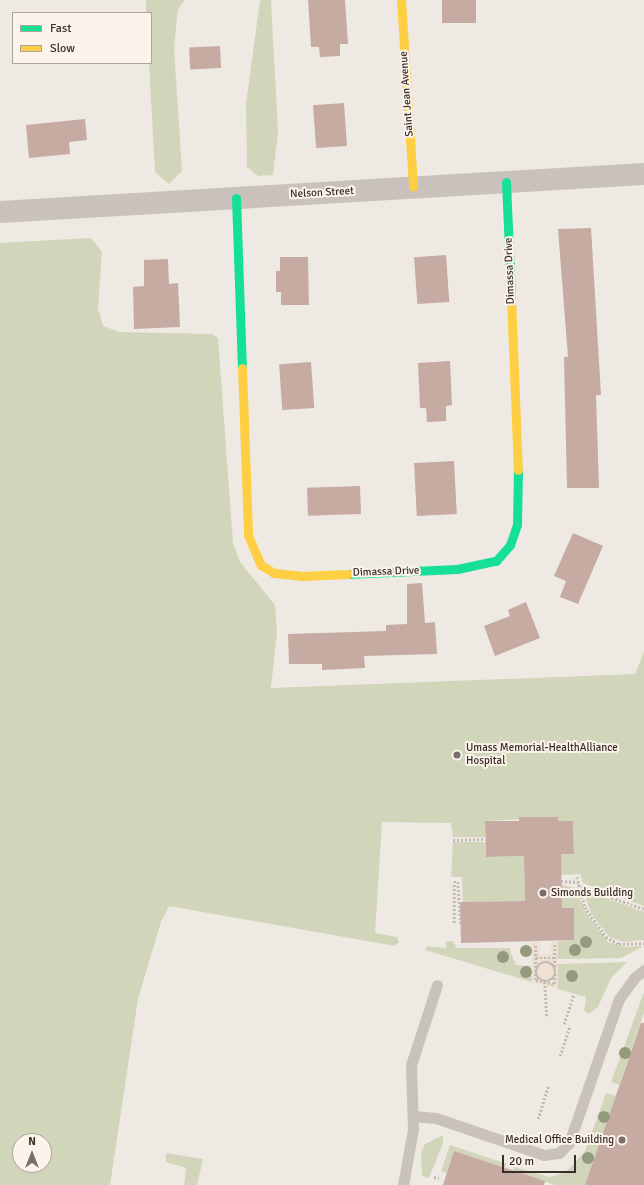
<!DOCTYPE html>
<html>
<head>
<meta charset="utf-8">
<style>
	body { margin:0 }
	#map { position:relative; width:644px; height:1185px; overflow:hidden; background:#efe9e3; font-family:Signika,sans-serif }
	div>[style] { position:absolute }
	.green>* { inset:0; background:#d1d6bb }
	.plaza>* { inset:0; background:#eee1d1 }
	.building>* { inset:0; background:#c5aba2; transform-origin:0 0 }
	.path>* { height:2.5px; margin-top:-1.25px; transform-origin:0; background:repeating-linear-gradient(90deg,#c2b9b3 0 2px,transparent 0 4px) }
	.path>.ring { margin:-1.25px; padding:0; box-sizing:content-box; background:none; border:2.5px solid #c2b9b3; border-radius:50% }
	.lane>* { height:11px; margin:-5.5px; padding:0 5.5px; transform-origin:5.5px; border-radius:5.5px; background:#c9c1bb }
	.street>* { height:22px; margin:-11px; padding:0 11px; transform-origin:11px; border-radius:11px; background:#c9c1bb }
	.fast>* { height:9px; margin:-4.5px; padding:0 4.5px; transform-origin:4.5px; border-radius:4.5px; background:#16e098 }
	.slow>* { height:9px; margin:-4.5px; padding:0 4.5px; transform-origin:4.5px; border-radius:4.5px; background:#ffcf43 }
	.trees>* { width:12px; height:12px; margin:-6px; border-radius:50%; background:#949b7d }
	.dots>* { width:11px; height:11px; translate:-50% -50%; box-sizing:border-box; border:2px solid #fcf3ea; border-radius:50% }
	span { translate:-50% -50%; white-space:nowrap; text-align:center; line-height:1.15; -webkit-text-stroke:4px #fcf3ea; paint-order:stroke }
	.street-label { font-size:11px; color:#3a2e28 }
	.poi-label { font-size:11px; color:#3a2e28 }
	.left { translate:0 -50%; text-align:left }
	.right { translate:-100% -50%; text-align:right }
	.legend { position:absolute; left:12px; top:12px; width:140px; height:52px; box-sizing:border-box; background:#fcf3ea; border:1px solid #aea49c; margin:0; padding:5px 7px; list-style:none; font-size:12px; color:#3a2e28 }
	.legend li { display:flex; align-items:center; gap:8px; height:20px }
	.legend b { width:20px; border:1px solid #aea49c }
	.north { position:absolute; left:12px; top:1133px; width:40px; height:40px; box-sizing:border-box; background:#fcf3ea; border:1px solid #aea49c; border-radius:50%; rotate:0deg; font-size:11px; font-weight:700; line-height:16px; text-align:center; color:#3a2e28 }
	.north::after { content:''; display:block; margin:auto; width:14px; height:18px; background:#796f69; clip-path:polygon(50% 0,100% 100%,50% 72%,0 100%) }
	.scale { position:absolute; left:502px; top:1155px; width:74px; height:18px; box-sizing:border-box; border:2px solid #3a2e28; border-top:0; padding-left:5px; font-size:12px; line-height:14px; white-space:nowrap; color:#3a2e28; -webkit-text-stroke:3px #fcf3ea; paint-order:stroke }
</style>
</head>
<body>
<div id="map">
	<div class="green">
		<i style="clip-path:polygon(146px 0,185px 0,178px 9px,174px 48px,182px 171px,169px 184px,155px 172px,149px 63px,151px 13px,146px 13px)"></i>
		<i style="clip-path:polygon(260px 0,271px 0,278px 132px,273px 175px,258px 176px,247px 167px,246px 104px)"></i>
		<i style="clip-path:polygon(evenodd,91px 238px,102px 252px,98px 308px,103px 326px,120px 332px,212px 334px,218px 338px,233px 543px,240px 562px,275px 605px,277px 632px,271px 688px,635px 674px,644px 652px,644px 906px,583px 883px,580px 874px,561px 875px,561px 854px,574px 853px,573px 821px,558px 821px,558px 817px,485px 821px,485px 837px,453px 837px,451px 823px,382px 822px,375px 933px,397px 937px,399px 942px,395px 946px,169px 906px,161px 922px,138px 999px,110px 1185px,0 1185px,0 243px,91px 238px,20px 1141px,44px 1141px,44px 1165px,20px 1165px,20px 1141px)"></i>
		<i style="clip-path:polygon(453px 842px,485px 842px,486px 857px,524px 856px,525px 901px,463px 902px,462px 877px,451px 877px)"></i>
		<i style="clip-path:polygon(561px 885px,576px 888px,584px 909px,608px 942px,624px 947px,644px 946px,621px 958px,558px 959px,558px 941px,574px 940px,574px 909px,562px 908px)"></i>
		<i style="clip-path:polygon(582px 889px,644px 912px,644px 940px,624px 942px,609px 937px,591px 913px)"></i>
		<i style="clip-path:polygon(446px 941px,453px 941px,457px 948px,509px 948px,516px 965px,531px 966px,532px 982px,425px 950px,427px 946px,446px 948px)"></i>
		<i style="clip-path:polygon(627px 962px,611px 978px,598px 1007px,589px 1014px,584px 1011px,586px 997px,558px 989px,558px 964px)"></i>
		<i style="clip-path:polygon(644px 992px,644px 1013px,619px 1085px,611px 1082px)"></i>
		<i style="clip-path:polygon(606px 1093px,616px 1096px,585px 1185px,555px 1185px,513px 1171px,514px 1167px,550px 1177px,566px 1172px,585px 1151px)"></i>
		<i style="clip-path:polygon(443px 1135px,443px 1143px,429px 1178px,422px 1176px,421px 1152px,425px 1144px)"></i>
		<i style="clip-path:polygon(450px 1145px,507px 1164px,505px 1168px,454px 1151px,447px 1173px,441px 1171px)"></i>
		<i style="clip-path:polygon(166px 1153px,203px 1159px,197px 1185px,184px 1185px,186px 1168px,166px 1162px)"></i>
	</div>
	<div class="plaza">
		<i style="clip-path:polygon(551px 941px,558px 941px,558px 989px,532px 982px,531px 942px,540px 942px,540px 954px,551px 954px)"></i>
	</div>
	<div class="building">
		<i style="clip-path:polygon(308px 0,345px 0,348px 44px,340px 44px,340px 56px,320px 57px,319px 47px,311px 47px)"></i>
		<i style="left:442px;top:0;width:34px;height:23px"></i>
		<i style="left:220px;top:46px;width:22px;height:31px;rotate:87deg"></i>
		<i style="left:344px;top:103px;width:43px;height:31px;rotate:86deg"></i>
		<i style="clip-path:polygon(85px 119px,87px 140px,69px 142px,70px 154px,29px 158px,26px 125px)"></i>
		<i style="clip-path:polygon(591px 228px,601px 395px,596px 395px,599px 488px,567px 488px,564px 357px,568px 357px,558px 229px)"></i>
		<i style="left:446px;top:255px;width:47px;height:32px;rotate:86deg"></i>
		<i style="clip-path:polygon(280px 257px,308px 257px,309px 305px,281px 305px,281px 292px,276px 292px,276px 271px,280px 271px)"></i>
		<i style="clip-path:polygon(168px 259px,169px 284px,178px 283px,180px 327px,134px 329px,133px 287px,144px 286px,144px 260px)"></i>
		<i style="clip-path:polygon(450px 361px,452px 405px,446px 406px,446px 421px,427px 422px,426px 408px,420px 408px,418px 363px)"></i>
		<i style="left:311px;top:362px;width:46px;height:32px;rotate:86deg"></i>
		<i style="left:454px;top:461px;width:53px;height:40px;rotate:87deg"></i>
		<i style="left:360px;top:486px;width:28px;height:53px;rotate:88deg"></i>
		<i style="clip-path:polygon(573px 533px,603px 546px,578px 604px,560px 597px,566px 581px,554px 576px)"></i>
		<i style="clip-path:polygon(422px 583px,425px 623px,435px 622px,437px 654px,364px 656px,365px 668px,322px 670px,322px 664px,289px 664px,288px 634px,386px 631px,386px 625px,407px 624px,407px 584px)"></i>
		<i style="clip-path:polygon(526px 602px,540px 638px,495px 656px,484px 626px,510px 616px,508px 610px)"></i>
		<i style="clip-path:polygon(519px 817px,558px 817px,558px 821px,573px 821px,574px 854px,561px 854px,562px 908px,574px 908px,574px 940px,461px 943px,460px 902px,525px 901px,524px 856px,486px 857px,485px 821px,519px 821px)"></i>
		<i style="clip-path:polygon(641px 1023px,644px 1023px,644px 1185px,585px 1185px)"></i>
		<i style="clip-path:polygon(454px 1151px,545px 1181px,544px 1185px,443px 1185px)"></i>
	</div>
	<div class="path">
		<i style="left:453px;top:840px;width:32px;rotate:-2deg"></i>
		<i style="left:577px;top:877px;width:31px;rotate:75deg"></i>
		<i style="left:585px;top:907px;width:37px;rotate:55deg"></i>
		<i style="left:606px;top:937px;width:15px;rotate:28deg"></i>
		<i style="left:619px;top:944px;width:25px;rotate:-2deg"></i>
		<i style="left:561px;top:881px;width:17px;rotate:3deg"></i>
		<i style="left:578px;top:885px;width:70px;rotate:20deg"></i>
		<i style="left:454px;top:923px;width:41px;rotate:-90deg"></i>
		<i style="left:454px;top:882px;width:4px"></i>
		<i style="left:458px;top:882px;width:42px;rotate:85.9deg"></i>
		<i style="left:555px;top:945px;width:23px;rotate:90deg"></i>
		<i style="left:536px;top:946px;width:34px;rotate:90deg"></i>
		<i style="left:536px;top:980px;width:18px;rotate:13deg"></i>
		<i style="left:554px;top:984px;width:10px;rotate:-84deg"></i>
		<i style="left:536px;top:958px;width:19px"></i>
		<i class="ring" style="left:536px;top:962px;width:17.5px;height:17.5px"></i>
		<i style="left:545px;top:982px;width:36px;rotate:87deg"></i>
		<i style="left:564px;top:1024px;width:32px;rotate:-72deg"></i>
		<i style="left:560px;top:1056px;width:32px;rotate:-72deg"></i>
		<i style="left:538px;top:1119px;width:34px;rotate:-73deg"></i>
		<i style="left:434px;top:1177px;width:5px;rotate:11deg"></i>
	</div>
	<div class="lane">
		<i style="left:413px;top:1116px;width:23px;rotate:5deg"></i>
		<i style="left:436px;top:1118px;width:114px;rotate:18.9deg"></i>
		<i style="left:544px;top:1155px;width:15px;rotate:-8deg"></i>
		<i style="left:559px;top:1153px;width:14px;rotate:-45deg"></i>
		<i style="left:569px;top:1143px;width:152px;rotate:-70.9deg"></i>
		<i style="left:619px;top:999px;width:26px;rotate:-54deg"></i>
		<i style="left:634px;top:978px;width:13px;rotate:-39deg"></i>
		<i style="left:403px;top:1185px;width:57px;rotate:-79.9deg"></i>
		<i style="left:413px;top:1129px;width:64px;rotate:-91.8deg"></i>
		<i style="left:411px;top:1065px;width:84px;rotate:-72deg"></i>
	</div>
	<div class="street">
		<i style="left:0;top:212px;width:645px;rotate:-3.38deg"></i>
	</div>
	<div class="fast">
		<i style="left:506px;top:182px;width:116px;rotate:87.5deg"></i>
		<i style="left:236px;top:198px;width:170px;rotate:88deg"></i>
		<i style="left:348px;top:574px;width:109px;rotate:-2.6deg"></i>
		<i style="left:457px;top:569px;width:40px;rotate:-12deg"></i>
		<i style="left:496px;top:561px;width:21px;rotate:-49deg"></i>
		<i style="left:510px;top:545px;width:21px;rotate:-71deg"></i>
		<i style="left:517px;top:525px;width:55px;rotate:-89deg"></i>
	</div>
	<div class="slow">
		<i style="left:401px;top:0;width:187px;rotate:86.3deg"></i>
		<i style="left:511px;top:298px;width:172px;rotate:87.7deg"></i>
		<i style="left:242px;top:368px;width:167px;rotate:87.9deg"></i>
		<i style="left:248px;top:535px;width:33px;rotate:67deg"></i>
		<i style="left:261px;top:565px;width:15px;rotate:32deg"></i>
		<i style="left:274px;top:573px;width:27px;rotate:6deg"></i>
		<i style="left:301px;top:576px;width:47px;rotate:-2.4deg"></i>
	</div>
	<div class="trees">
		<i style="left:586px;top:942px"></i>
		<i style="left:575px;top:950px"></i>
		<i style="left:526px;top:951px"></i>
		<i style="left:503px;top:957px"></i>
		<i style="left:526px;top:972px"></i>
		<i style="left:572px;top:976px"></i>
		<i style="left:625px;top:1053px"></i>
		<i style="left:604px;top:1117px"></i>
		<i style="left:588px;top:1158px"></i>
	</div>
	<div class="dots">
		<i style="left:457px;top:755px;background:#796f69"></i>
		<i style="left:543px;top:893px;background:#796f69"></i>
		<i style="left:622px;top:1140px;background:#796f69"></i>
	</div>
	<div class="street-label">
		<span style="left:407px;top:94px;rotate:-94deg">Saint Jean Avenue</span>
		<span style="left:322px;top:193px;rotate:-3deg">Nelson Street</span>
		<span style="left:510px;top:271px;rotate:-92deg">Dimassa Drive</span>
		<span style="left:386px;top:572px;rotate:-2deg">Dimassa Drive</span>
	</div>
	<div class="poi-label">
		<span class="left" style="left:466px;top:755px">Umass Memorial-HealthAlliance<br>Hospital</span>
		<span class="left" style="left:551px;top:893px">Simonds Building</span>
		<span class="right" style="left:614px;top:1140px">Medical Office Building</span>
	</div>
	<ul class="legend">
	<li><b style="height:5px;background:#16e098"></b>Fast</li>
	<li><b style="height:5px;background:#ffcf43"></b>Slow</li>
	</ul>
	<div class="north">N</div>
	<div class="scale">20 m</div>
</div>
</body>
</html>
